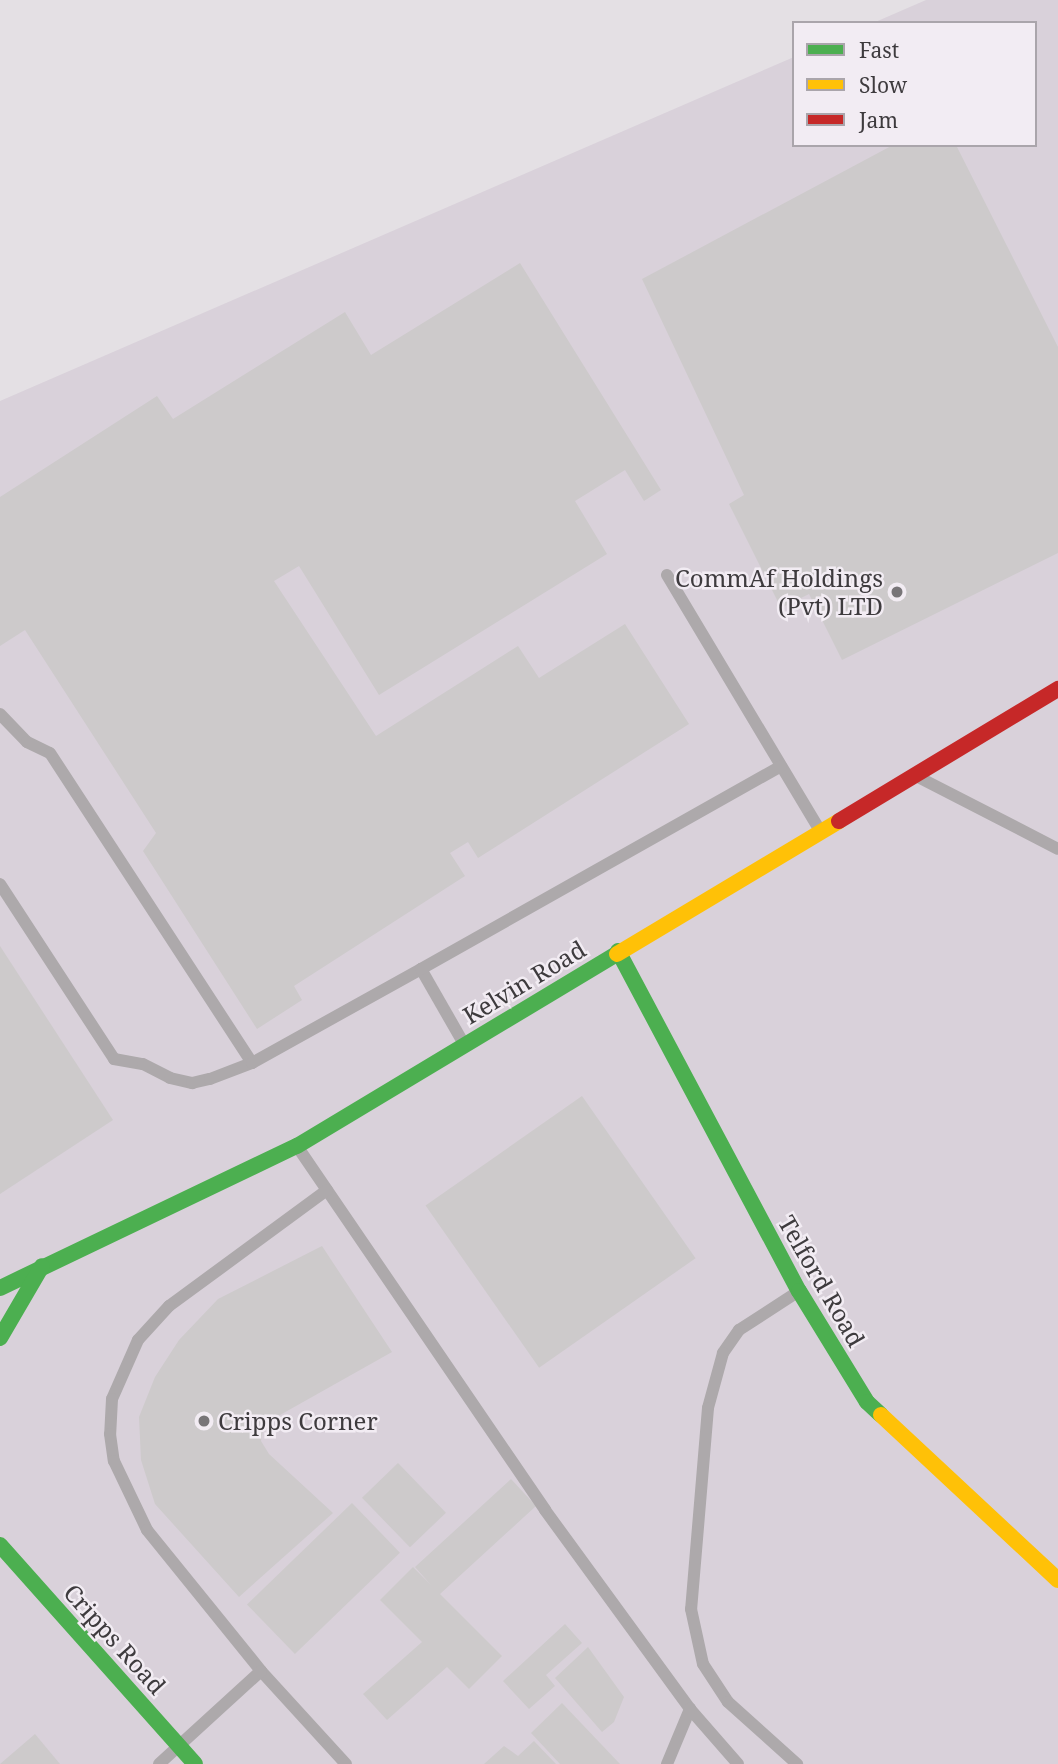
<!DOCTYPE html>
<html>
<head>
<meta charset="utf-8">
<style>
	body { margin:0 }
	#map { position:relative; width:1058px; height:1764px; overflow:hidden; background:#e4e0e4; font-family:"Noto Serif",serif }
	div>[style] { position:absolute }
	.built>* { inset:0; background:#d9d1da }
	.building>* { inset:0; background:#cdcacb; transform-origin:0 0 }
	.lane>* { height:12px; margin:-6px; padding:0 6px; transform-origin:6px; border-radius:6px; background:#ada9ab }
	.fast>* { height:16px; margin:-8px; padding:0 8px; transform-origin:8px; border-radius:8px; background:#4caf50 }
	.slow>* { height:16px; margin:-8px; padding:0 8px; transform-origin:8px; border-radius:8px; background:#ffc107 }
	.jam>* { height:16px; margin:-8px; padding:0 8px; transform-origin:8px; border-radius:8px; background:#c62828 }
	.dots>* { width:19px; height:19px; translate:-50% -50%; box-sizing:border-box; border:4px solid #f2ecf3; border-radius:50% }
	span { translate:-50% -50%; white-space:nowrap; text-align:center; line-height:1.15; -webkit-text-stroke:5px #f2ecf3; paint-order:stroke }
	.poi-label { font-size:24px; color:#3e3b3e }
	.right { translate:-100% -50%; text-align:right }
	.left { translate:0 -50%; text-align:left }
	.street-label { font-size:24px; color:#3e3b3e }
	.legend { position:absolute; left:792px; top:21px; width:245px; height:126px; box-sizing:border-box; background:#f2ecf3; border:2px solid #aaa5ab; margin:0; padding:9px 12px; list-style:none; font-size:21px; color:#3e3b3e }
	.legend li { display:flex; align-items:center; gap:14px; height:35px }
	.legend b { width:35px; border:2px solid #aaa5ab }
</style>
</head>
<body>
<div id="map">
	<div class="built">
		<i style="clip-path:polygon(926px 0,1058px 0,1058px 1764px,0 1764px,0 401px,794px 57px,794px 145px,1035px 145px,1035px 23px,873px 23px)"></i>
	</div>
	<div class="building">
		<i style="clip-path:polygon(893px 145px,956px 145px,1058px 347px,1058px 553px,842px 660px,809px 594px,781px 608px,729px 504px,744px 495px,642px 279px)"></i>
		<i style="clip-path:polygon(520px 263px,661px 490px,644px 501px,625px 470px,575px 501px,607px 554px,379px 695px,299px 566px,274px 581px,376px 736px,518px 646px,539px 678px,625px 624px,689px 724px,478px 858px,468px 842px,450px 853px,465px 876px,294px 986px,302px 1000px,257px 1029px,143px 851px,156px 833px,25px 630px,0 646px,0 497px,157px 396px,173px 419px,345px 312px,371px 355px)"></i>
		<i style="clip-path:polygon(0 946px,113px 1120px,0 1194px)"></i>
		<i style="left:582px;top:1096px;width:198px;height:191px;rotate:55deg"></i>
		<i style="clip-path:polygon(322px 1246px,392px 1352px,264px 1424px,261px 1441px,269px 1454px,333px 1513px,239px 1597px,155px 1504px,141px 1460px,139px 1417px,155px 1377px,179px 1340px,218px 1299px)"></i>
		<i style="left:398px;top:1463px;width:69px;height:50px;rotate:46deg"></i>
		<i style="clip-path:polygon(511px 1479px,536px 1506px,440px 1594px,502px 1656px,469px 1689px,447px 1667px,387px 1720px,363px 1694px,422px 1642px,380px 1600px,413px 1567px,431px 1585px,415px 1567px)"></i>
		<i style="left:352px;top:1503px;width:69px;height:146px;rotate:46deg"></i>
		<i style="clip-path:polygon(565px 1624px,582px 1643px,546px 1675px,555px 1686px,529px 1709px,503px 1681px)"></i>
		<i style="clip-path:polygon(588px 1647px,624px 1697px,614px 1722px,602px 1732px,555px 1678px)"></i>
		<i style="clip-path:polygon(562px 1703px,620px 1764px,560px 1764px,531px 1733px)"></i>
		<i style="clip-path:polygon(35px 1734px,60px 1764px,0 1764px)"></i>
		<i style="clip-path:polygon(534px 1741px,556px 1764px,484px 1764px,504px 1746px,518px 1756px)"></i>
	</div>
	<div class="lane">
		<i style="left:667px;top:575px;width:298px;rotate:59.1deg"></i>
		<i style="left:0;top:714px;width:39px;rotate:46deg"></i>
		<i style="left:27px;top:742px;width:25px;rotate:26deg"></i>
		<i style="left:50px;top:753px;width:370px;rotate:56.9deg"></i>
		<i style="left:920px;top:778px;width:155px;rotate:27.2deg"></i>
		<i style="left:0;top:884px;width:209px;rotate:56.9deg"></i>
		<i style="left:114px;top:1059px;width:29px;rotate:10deg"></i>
		<i style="left:143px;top:1064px;width:30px;rotate:27deg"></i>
		<i style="left:170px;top:1078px;width:23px;rotate:13deg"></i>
		<i style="left:192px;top:1083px;width:18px;rotate:-13deg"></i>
		<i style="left:210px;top:1079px;width:45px;rotate:-20.9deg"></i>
		<i style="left:252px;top:1063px;width:193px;rotate:-29.1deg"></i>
		<i style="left:421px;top:969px;width:86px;rotate:60.2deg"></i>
		<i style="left:421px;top:969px;width:413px;rotate:-29.4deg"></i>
		<i style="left:299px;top:1149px;width:437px;rotate:55.7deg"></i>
		<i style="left:545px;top:1510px;width:246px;rotate:53.9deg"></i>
		<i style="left:690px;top:1709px;width:73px;rotate:48.9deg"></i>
		<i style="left:327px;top:1190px;width:196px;rotate:143.7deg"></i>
		<i style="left:169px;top:1306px;width:46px;rotate:132.4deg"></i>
		<i style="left:138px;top:1340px;width:64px;rotate:113.8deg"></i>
		<i style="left:112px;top:1399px;width:35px;rotate:93deg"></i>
		<i style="left:110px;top:1434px;width:27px;rotate:82deg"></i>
		<i style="left:114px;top:1461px;width:76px;rotate:64.4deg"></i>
		<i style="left:147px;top:1530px;width:181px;rotate:51deg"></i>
		<i style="left:261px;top:1671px;width:126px;rotate:47.6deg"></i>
		<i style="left:796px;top:1293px;width:68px;rotate:147deg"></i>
		<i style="left:739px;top:1330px;width:28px;rotate:125deg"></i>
		<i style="left:723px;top:1353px;width:57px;rotate:105.3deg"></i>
		<i style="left:708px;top:1408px;width:202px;rotate:94.8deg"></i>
		<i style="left:691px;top:1609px;width:56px;rotate:77.7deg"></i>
		<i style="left:703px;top:1664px;width:45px;rotate:56.7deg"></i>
		<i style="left:728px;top:1702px;width:93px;rotate:41.9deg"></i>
		<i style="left:159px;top:1764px;width:138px;rotate:-42.4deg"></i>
		<i style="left:667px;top:1764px;width:60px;rotate:-67.3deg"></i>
	</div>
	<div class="fast">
		<i style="left:618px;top:951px;width:385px;rotate:62deg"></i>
		<i style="left:799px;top:1291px;width:130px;rotate:58.5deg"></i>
		<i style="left:867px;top:1402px;width:19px;rotate:43deg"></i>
		<i style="left:0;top:1288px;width:329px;rotate:-25.6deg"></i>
		<i style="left:297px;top:1146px;width:373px;rotate:-31deg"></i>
		<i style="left:0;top:1338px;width:83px;rotate:-59.7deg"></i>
		<i style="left:0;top:1545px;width:293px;rotate:48.3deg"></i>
	</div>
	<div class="slow">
		<i style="left:617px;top:954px;width:259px;rotate:-30.9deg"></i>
		<i style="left:881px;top:1415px;width:242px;rotate:43deg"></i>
	</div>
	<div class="jam">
		<i style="left:839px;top:821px;width:256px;rotate:-31.1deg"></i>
	</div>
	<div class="dots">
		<i style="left:897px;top:592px;background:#787578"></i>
		<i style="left:204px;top:1421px;background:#787578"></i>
	</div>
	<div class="poi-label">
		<span class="right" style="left:883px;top:592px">CommAf Holdings<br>(Pvt) LTD</span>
		<span class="left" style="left:218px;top:1421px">Cripps Corner</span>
	</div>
	<div class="street-label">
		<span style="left:524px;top:982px;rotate:-31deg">Kelvin Road</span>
		<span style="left:822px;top:1281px;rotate:60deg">Telford Road</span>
		<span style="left:115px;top:1639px;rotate:48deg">Cripps Road</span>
	</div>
	<ul class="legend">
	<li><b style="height:9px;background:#4caf50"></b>Fast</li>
	<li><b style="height:9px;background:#ffc107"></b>Slow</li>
	<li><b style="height:9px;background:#c62828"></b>Jam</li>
	</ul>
</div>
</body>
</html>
